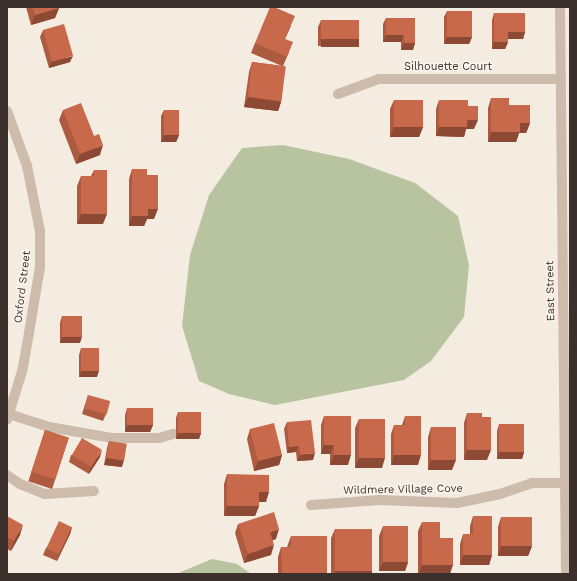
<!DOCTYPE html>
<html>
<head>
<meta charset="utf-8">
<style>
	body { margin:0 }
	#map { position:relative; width:577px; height:581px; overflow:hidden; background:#f4ebe1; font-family:"Work Sans",sans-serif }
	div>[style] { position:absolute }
	.green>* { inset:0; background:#b8c4a0 }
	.minor>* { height:10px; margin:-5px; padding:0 5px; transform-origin:5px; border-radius:5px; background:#cdbbac }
	.wall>* { inset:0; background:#ac5a40; transform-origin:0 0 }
	.shaded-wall>* { inset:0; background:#8c4a34; transform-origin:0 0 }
	.building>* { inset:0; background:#c8694b; transform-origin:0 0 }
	span { translate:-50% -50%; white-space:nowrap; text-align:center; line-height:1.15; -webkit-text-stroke:3px #fbf5ee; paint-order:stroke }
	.street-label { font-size:11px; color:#3b302b }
	.frame { position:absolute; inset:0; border:8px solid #3b302b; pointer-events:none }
</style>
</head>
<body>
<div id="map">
	<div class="green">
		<i style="clip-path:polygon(283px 145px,349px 159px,415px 183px,458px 216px,469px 265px,464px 317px,431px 361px,404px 380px,275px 405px,229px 394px,199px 381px,182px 326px,190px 255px,209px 195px,242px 148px)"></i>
		<i style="clip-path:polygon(212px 559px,237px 564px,251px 574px,176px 574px)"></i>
	</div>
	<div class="minor">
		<i style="left:560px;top:7px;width:567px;rotate:89.39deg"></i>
		<i style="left:338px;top:94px;width:44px;rotate:-20.1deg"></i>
		<i style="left:379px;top:79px;width:182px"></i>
		<i style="left:7px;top:111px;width:59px;rotate:70deg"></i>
		<i style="left:27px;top:166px;width:66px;rotate:78.7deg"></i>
		<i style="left:40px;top:231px;width:36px;rotate:90deg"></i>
		<i style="left:40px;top:267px;width:67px;rotate:99.5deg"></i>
		<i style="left:29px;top:333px;width:36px;rotate:100deg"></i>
		<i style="left:23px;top:368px;width:54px;rotate:107.1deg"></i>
		<i style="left:9px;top:414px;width:42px;rotate:18deg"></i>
		<i style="left:49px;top:427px;width:65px;rotate:9.8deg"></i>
		<i style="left:113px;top:438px;width:46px"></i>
		<i style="left:159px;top:438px;width:15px;rotate:-16deg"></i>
		<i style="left:7px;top:475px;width:16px;rotate:35deg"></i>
		<i style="left:20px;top:484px;width:27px;rotate:22deg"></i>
		<i style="left:45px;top:494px;width:49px;rotate:-3.5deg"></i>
		<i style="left:311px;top:505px;width:69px;rotate:-4.1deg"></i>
		<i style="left:380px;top:500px;width:77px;rotate:2.2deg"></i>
		<i style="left:457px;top:503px;width:44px;rotate:-11.8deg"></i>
		<i style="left:500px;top:494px;width:34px;rotate:-19deg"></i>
		<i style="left:532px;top:483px;width:33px"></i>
	</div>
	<div class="wall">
		<i style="clip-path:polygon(26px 7px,58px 7px,59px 8px,55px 18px,31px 25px)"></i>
		<i style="clip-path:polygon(447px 11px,472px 37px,469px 44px,444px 44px,444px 17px)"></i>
		<i style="clip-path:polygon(494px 13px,525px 32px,523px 39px,508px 39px,508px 42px,505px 49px,492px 49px,492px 20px)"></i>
		<i style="clip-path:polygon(386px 18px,415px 43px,413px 50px,401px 50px,401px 42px,383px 42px,383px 24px)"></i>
		<i style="clip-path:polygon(321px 20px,359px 39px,357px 46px,318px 46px,318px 27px)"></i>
		<i style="clip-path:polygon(291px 26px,285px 39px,289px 52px,283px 66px,281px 102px,278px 111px,244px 107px,249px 72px,252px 62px,282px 66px,251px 53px,255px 43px)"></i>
		<i style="clip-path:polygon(43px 30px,70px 62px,49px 68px,40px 37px)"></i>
		<i style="clip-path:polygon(491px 98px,509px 105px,530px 123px,526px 133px,519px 133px,516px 142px,488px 142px,488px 108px)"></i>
		<i style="clip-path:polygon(394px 100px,423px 127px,419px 137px,390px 137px,390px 109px)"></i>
		<i style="clip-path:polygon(439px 100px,468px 106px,474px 129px,466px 129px,464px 137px,436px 136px,436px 109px)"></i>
		<i style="clip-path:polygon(63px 110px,100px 155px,76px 164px,59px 120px)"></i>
		<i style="clip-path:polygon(164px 110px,179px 135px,176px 142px,161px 142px,161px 116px)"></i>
		<i style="clip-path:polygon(132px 169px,147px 175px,154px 219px,147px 219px,144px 226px,129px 226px,129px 179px)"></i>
		<i style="clip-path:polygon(94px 170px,103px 224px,77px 224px,77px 186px,81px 176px,91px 176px)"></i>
		<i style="clip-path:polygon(62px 316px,80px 343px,60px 343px,60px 323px)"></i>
		<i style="clip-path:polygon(81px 348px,97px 377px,79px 377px,79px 355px)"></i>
		<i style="clip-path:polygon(88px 395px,106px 414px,103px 421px,82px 414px)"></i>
		<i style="clip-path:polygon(127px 408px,153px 425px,150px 432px,125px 432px,125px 415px)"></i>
		<i style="clip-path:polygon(178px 412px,201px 433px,199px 439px,176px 439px,176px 418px)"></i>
		<i style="clip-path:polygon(467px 413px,482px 417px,487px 460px,464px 460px,464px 423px)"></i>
		<i style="clip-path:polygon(324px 416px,348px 465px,330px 465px,330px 454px,321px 454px,321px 425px)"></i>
		<i style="clip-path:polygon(405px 416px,418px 465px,391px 465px,391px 434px,394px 425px,402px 425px)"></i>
		<i style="clip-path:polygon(359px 419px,382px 468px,355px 468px,355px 428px)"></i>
		<i style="clip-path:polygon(287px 422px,313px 460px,297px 461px,296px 452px,287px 453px,284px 429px)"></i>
		<i style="clip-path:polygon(499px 424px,524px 452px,522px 459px,497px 459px,497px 431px)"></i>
		<i style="clip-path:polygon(431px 427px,452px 470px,428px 470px,428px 437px)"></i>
		<i style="clip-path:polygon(250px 429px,282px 455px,279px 465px,254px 471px,247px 439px)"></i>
		<i style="left:45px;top:430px;width:25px;height:54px;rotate:18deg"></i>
		<i style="clip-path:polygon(109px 441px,122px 467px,104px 465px,107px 448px)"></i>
		<i style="clip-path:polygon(71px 455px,100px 457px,89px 474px,69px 462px)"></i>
		<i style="clip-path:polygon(227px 474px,266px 502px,259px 502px,259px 506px,255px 516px,224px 516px,224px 484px)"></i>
		<i style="clip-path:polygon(7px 516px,20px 535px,11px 551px,7px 549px)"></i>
		<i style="clip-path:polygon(473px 516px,492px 555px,489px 565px,460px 565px,460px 544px,463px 534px,470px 534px,470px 526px)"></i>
		<i style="clip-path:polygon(501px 517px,532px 546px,528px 556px,498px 556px,498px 527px)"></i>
		<i style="clip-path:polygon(422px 522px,450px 574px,418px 574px,418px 531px)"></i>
		<i style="clip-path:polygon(238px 524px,276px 539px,273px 540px,271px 555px,244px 563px,235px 533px)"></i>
		<i style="clip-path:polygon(383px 526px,408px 562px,405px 571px,379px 571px,379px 536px)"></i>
		<i style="clip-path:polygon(72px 527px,70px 534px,57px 561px,43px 555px,46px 548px)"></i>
		<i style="clip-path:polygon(335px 529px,371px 574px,331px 574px,331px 538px)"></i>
		<i style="clip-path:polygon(291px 536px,327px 573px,327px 574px,278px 574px,278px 557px,281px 547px,287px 547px)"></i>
	</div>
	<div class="shaded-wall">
		<i style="clip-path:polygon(59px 8px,55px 18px,31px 25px,35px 15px)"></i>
		<i style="clip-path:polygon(508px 32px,525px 32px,523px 39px,505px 39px)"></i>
		<i style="clip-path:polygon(386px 35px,404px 35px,401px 42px,383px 42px)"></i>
		<i style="clip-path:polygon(447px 37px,472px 37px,469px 44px,444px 44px)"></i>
		<i style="left:321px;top:39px;width:38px;height:8px"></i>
		<i style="clip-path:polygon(494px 42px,508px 42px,505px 49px,492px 49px)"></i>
		<i style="clip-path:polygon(404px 43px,415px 43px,413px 50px,401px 50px)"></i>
		<i style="clip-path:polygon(73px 56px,70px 62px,49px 68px,51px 62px)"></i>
		<i style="clip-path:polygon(248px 97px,281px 102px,278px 111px,244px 107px)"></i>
		<i style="clip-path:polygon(467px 120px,478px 120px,474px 129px,466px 129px,464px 137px,436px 136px,439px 127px)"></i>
		<i style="clip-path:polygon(520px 123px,530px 123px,526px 133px,519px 133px,516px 142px,488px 142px,491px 132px)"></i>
		<i style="clip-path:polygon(394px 127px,423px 127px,419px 137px,390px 137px)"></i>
		<i style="clip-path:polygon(164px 135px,179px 135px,176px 142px,161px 142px)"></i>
		<i style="clip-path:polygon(103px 145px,100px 155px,76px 164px,80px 154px)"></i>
		<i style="clip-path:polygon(148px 209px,158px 209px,154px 219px,147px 219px,144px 226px,129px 226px,132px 216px)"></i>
		<i style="clip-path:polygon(81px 214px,107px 214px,103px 224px,77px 224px)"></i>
		<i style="clip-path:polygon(62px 337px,82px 337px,80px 343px,60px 343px)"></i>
		<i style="clip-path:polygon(81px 371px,99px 371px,97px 377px,79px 377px)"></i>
		<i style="clip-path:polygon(127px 425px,153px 425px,150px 432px,125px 432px)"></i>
		<i style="clip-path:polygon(178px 433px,201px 433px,199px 439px,176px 439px)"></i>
		<i style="clip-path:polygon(324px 445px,334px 445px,330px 454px,321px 454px)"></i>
		<i style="clip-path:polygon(299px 446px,296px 452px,287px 453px,289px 447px)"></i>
		<i style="clip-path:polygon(102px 450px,100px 457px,89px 474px,91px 467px)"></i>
		<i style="clip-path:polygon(467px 450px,491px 450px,487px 460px,464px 460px)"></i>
		<i style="clip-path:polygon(499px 452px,524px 452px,522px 459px,497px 459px)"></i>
		<i style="clip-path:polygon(315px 453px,313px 460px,297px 461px,300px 455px)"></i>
		<i style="clip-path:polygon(282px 455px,279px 465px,254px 471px,258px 461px)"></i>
		<i style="clip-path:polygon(334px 455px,351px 455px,348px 465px,330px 465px)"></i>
		<i style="clip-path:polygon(394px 455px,421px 455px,418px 465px,391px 465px)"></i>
		<i style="clip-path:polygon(107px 458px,124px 460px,122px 467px,104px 465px)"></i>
		<i style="clip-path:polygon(359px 458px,385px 458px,382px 468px,355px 468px)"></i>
		<i style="clip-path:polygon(431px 460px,456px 460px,452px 470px,428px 470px)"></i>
		<i style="clip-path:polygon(259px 492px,269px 492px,266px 502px,255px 502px)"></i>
		<i style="clip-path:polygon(227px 506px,259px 506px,255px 516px,224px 516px)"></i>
		<i style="clip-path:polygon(23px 525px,20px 535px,11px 551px,14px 541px)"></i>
		<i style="clip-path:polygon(72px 527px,70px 534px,57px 561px,59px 555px)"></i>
		<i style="clip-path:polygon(279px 529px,276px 539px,267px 541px,270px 532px)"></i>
		<i style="clip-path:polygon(274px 545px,271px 555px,244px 563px,248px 554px)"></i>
		<i style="clip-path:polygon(501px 546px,532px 546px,528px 556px,498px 556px)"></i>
		<i style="clip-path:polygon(463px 555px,492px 555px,489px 565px,460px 565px)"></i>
		<i style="clip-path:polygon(383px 562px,408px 562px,405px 571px,379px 571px)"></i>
		<i style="clip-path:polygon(422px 565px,453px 565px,450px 574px,419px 574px)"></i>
		<i style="left:335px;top:571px;width:37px;height:4px"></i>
		<i style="left:282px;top:573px;width:45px;height:1px"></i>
	</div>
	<div class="building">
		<i style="clip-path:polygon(33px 7px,58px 7px,59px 8px,35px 15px)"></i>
		<i style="clip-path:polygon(270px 7px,274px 7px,295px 16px,285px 39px,293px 42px,287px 57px,255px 43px)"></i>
		<i style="left:447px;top:11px;width:25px;height:26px"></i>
		<i style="clip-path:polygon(494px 13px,525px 13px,525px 32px,508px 32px,508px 42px,494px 42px)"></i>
		<i style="clip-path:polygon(386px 18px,415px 18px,415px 43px,404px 43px,404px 35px,386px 35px)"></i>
		<i style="left:321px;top:20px;width:38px;height:19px"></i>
		<i style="left:64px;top:24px;width:33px;height:22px;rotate:74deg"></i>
		<i style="left:252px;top:62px;width:34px;height:35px;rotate:7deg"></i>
		<i style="clip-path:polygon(491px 98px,509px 98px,509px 105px,530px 105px,530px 123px,520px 123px,520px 132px,491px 132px)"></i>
		<i style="left:394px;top:100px;width:29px;height:27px"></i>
		<i style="clip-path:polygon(439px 100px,468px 100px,468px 106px,478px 106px,478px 120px,467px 120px,467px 127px,439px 127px)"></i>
		<i style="clip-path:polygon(81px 103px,94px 136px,99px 134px,103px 145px,80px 154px,63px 110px)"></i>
		<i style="left:164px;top:110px;width:15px;height:25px"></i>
		<i style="clip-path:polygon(132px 169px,147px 169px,147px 175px,158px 175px,158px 209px,148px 209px,148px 216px,132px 216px)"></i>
		<i style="clip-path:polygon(94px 170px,107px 170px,107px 214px,81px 214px,81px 176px,94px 176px)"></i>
		<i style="left:62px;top:316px;width:20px;height:21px"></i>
		<i style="left:81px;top:348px;width:18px;height:23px"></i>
		<i style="left:88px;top:395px;width:23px;height:14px;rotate:15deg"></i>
		<i style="left:127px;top:408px;width:26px;height:17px"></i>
		<i style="left:178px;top:412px;width:23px;height:21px"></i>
		<i style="clip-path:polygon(467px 413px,482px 413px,482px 417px,491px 417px,491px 450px,467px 450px)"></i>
		<i style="clip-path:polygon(324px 416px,351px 416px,351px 455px,334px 455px,334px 445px,324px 445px)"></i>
		<i style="clip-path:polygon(405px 416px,421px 416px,421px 455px,394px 455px,394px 425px,405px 425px)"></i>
		<i style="left:359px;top:419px;width:26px;height:39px"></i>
		<i style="clip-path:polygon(311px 420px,315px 453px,300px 455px,299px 446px,289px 447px,287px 422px)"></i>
		<i style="left:274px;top:423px;width:33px;height:25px;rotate:76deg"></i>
		<i style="left:499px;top:424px;width:25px;height:28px"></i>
		<i style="left:431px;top:427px;width:25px;height:33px"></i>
		<i style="left:45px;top:430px;width:25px;height:44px;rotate:18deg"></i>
		<i style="left:82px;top:438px;width:23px;height:20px;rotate:31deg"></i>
		<i style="left:109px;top:441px;width:18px;height:17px;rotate:9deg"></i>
		<i style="clip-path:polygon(227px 474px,269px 475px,269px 492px,259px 492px,259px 506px,227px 506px)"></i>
		<i style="clip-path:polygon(274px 512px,279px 529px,270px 532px,274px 545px,248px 554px,238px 524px)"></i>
		<i style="clip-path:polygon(7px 516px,23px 525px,14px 541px,9px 538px,7px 540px)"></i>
		<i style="clip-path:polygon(473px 516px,492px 516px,492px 555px,463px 555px,463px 534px,473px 534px)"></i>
		<i style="left:501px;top:517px;width:31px;height:29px"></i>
		<i style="left:59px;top:521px;width:14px;height:30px;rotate:25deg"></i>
		<i style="clip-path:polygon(422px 522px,440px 522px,440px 538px,453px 538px,453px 565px,422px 565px)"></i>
		<i style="left:383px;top:526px;width:25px;height:36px"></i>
		<i style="left:335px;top:529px;width:37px;height:42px"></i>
		<i style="clip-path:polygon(291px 536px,327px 536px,327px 573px,282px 573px,281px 547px,291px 547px)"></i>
	</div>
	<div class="street-label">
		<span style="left:448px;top:67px">Silhouette Court</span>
		<span style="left:23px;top:287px;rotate:-83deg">Oxford Street</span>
		<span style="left:551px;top:291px;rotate:-91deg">East Street</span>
		<span style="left:403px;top:490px;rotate:-1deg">Wildmere Village Cove</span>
	</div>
	<div class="frame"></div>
</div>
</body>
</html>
